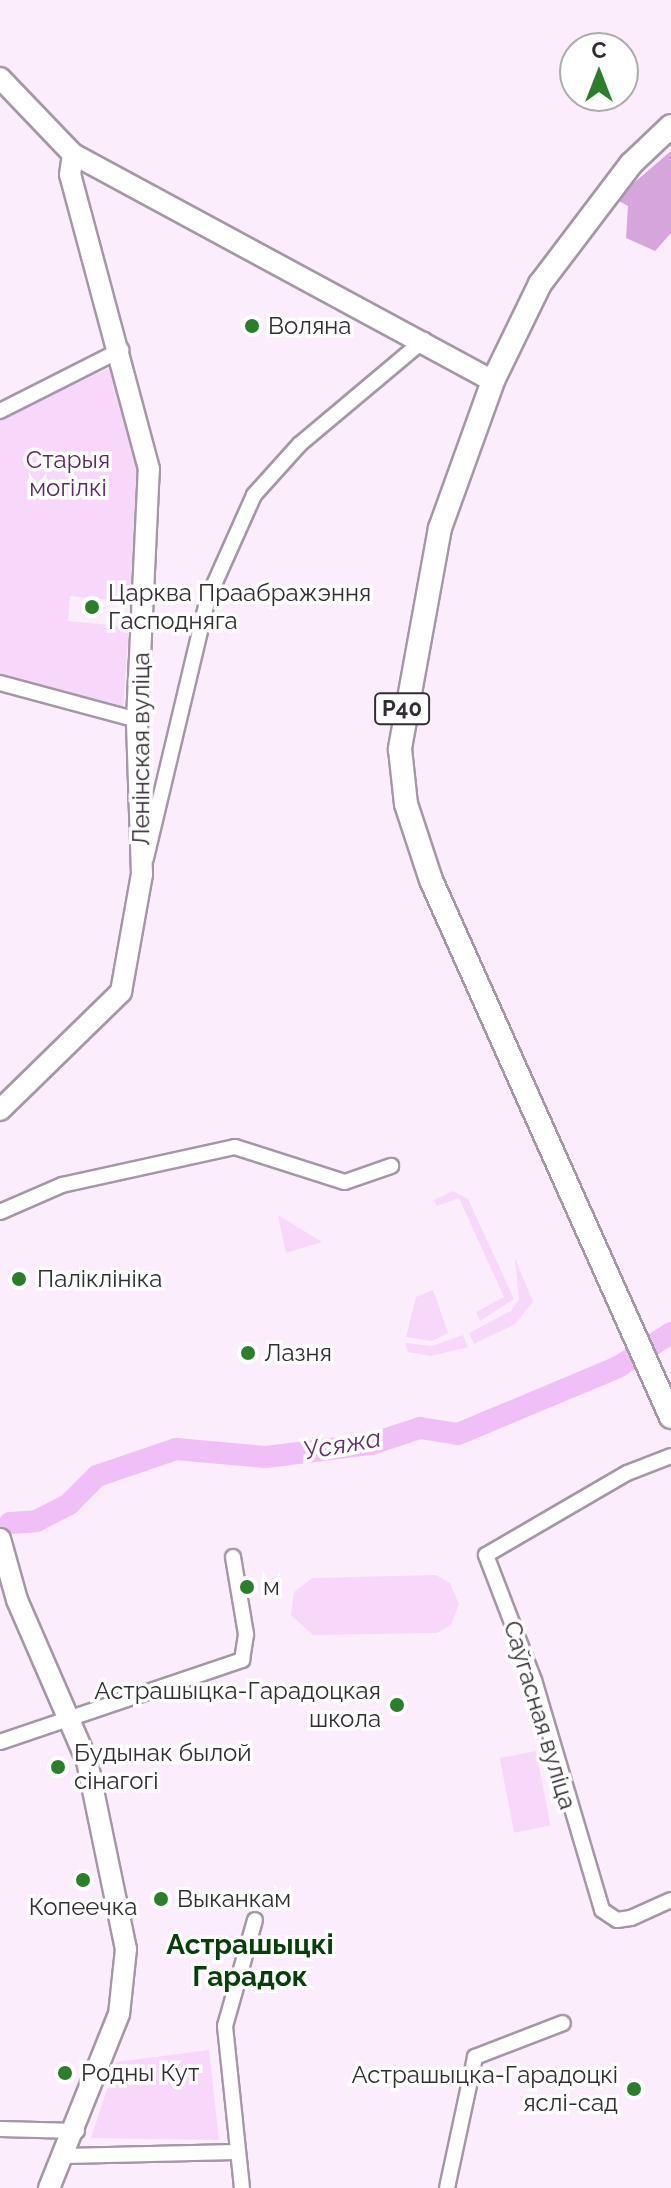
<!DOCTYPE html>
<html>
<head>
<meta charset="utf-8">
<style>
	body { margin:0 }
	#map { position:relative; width:671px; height:2188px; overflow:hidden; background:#fcedfd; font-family:Raleway,sans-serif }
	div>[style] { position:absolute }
	.green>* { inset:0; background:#f7d7fa; transform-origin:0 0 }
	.forest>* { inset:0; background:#d6a5db }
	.river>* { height:22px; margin:-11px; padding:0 11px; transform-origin:11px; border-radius:11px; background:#f1bff7 }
	.roads { filter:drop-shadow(2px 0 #a497a6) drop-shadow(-2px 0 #a497a6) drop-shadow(0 2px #a497a6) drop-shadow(0 -2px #a497a6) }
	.street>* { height:14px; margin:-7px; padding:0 7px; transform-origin:7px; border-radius:7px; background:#fff }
	.secondary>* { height:20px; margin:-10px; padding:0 10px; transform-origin:10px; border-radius:10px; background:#fff }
	.primary>* { height:22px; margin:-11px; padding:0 11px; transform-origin:11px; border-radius:11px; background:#fff }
	.dots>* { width:22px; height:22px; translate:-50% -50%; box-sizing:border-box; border:4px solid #fff; border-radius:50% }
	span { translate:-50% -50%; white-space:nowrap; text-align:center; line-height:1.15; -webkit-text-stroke:7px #fff; paint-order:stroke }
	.shield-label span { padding:2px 6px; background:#fff; border:2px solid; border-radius:6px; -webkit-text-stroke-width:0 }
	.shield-label { font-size:22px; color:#322d33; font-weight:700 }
	.poi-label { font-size:24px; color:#322d33 }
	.left { translate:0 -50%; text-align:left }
	.right { translate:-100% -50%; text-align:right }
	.park-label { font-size:24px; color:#602567 }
	.street-label { font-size:24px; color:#322d33 }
	.water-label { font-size:26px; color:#652b6c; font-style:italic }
	.quarter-label { font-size:28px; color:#073f09; font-weight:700 }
	.north { position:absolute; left:559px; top:32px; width:80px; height:80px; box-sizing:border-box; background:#fff; border:2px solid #adabad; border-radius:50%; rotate:0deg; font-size:22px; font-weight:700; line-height:32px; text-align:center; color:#322d33 }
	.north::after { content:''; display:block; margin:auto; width:28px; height:36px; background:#2b7e2a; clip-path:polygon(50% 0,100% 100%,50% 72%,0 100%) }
</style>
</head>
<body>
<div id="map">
	<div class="green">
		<i style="clip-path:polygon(114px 366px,122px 374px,137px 468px,131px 602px,70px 596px,68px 621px,129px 627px,123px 707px,0 677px,0 419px)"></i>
		<i style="clip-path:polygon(453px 1191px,468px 1199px,514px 1299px,480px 1321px,476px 1312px,504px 1297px,459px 1198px,437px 1206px,434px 1200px)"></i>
		<i style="clip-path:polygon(278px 1215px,322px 1242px,286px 1253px)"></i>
		<i style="clip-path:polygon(515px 1258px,533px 1302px,515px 1324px,474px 1344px,469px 1333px,511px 1311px,519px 1299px)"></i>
		<i style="clip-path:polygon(433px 1290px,448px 1333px,432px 1341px,406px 1337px,416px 1297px)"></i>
		<i style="clip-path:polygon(463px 1335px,468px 1347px,431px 1356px,408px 1352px,405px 1343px,432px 1346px)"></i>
		<i style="clip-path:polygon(436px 1575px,450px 1583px,459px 1604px,451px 1625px,437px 1633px,313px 1635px,291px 1615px,294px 1592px,312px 1578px)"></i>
		<i style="left:536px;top:1751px;width:76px;height:37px;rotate:79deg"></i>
		<i style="clip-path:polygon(209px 2050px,219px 2140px,91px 2138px,116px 2062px)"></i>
	</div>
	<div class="forest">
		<i style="clip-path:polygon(671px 151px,671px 233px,655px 251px,626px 238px,628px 206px,615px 199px)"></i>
	</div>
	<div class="river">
		<i style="left:10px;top:1523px;width:26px;rotate:-4deg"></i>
		<i style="left:36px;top:1521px;width:37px;rotate:-27deg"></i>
		<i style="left:69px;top:1504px;width:40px;rotate:-45deg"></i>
		<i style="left:97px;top:1476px;width:83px;rotate:-18.9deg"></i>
		<i style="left:176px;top:1449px;width:90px;rotate:5.1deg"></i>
		<i style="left:266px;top:1457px;width:106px;rotate:-7.1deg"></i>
		<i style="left:371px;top:1444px;width:52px;rotate:-18.1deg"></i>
		<i style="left:420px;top:1428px;width:38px;rotate:9deg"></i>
		<i style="left:458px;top:1434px;width:173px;rotate:-22.7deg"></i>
		<i style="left:618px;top:1367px;width:63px;rotate:-32.7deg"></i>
	</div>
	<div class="roads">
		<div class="street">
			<i style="left:0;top:411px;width:136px;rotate:-26.8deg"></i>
			<i style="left:0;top:683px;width:142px;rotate:15.1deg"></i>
			<i style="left:146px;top:858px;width:267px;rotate:-76.6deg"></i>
			<i style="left:208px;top:598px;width:113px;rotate:-65.9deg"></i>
			<i style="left:254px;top:495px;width:69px;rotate:-48deg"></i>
			<i style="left:300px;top:444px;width:162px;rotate:-40deg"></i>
			<i style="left:0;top:1212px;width:68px;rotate:-23.5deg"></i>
			<i style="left:62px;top:1185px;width:177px;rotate:-12.4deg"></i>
			<i style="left:235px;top:1147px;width:115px;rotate:17.7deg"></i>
			<i style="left:345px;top:1182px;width:49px;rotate:-19.2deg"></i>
			<i style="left:671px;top:1456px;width:47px;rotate:158.9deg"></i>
			<i style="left:627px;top:1473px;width:163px;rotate:149.8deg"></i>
			<i style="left:486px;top:1555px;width:134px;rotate:69deg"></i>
			<i style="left:534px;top:1680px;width:240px;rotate:73.5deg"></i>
			<i style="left:602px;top:1910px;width:18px;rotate:34deg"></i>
			<i style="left:617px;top:1920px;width:14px;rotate:-8deg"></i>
			<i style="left:631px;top:1918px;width:44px;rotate:-24.2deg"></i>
			<i style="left:0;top:1742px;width:256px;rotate:-18.7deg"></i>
			<i style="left:242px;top:1660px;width:26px;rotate:-81deg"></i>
			<i style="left:246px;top:1634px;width:78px;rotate:-99.6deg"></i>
			<i style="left:0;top:2129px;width:77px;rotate:1.5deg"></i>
			<i style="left:65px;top:2156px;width:171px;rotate:-1.3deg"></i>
			<i style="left:242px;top:2188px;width:163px;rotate:-96deg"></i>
			<i style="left:225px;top:2026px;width:110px;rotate:-74.2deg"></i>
			<i style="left:447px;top:2188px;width:134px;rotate:-77.9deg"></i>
			<i style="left:475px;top:2057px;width:94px;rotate:-21.1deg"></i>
		</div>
		<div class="secondary">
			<i style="left:0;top:78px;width:105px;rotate:46.2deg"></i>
			<i style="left:73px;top:154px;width:477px;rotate:28.4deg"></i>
			<i style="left:0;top:1110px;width:169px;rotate:-44.3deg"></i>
			<i style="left:121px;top:992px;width:120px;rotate:-79.9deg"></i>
			<i style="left:142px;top:874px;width:154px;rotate:-91.9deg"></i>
			<i style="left:137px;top:720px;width:251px;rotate:-87.3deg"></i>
			<i style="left:149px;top:469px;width:304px;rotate:-105deg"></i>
			<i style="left:70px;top:175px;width:21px;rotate:-82deg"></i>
			<i style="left:0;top:1539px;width:63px;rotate:74.4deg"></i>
			<i style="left:17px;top:1600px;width:176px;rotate:66.5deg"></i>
			<i style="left:87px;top:1761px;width:192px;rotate:78.3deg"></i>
			<i style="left:126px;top:1949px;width:65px;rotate:96.1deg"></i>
			<i style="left:119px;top:2014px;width:188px;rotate:111.9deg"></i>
		</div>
		<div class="primary">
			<i style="left:671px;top:126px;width:55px;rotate:136.5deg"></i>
			<i style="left:631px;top:164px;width:151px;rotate:127.2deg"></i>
			<i style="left:540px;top:284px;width:108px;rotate:115.9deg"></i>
			<i style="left:493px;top:381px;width:156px;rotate:109.8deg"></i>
			<i style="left:440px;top:528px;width:225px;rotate:100.3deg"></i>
			<i style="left:400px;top:749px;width:55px;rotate:83.8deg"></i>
			<i style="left:406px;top:804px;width:80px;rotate:71.8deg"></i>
			<i style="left:431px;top:880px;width:588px;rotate:65.92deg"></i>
		</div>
	</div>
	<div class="dots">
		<i style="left:252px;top:326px;background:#2b7e2a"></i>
		<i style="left:92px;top:607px;background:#2b7e2a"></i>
		<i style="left:19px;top:1279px;background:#2b7e2a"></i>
		<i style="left:248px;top:1353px;background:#2b7e2a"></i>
		<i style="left:247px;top:1587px;background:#2b7e2a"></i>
		<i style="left:397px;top:1705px;background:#2b7e2a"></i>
		<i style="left:58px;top:1767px;background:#2b7e2a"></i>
		<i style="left:83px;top:1880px;background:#2b7e2a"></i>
		<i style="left:161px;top:1899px;background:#2b7e2a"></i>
		<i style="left:65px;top:2073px;background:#2b7e2a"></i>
		<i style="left:634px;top:2089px;background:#2b7e2a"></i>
	</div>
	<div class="shield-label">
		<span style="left:402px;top:709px">Р40</span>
	</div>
	<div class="poi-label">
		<span class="left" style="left:268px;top:326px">Воляна</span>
		<span class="left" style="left:108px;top:607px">Царква Праабражэння<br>Гасподняга</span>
		<span class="left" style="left:37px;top:1279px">Паліклініка</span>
		<span class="left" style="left:264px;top:1353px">Лазня</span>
		<span class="left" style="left:263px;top:1587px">м</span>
		<span class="right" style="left:381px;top:1705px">Астрашыцка-Гарадоцкая<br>школа</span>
		<span class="left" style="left:74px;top:1767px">Будынак былой<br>сінагогі</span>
		<span class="left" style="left:177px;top:1899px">Выканкам</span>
		<span style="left:83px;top:1907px">Копеечка</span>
		<span class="left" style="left:81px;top:2073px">Родны Кут</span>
		<span class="right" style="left:618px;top:2089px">Астрашыцка-Гарадоцкі<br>яслі-сад</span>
	</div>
	<div class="park-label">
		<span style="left:68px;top:474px">Старыя<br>могілкі</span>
	</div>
	<div class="street-label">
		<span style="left:141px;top:749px;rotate:-90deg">Ленінская вуліца</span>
		<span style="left:540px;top:1715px;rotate:73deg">Саўгасная вуліца</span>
	</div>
	<div class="water-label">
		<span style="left:342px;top:1445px;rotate:-10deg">Усяжа</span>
	</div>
	<div class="quarter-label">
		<span style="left:250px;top:1961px">Астрашыцкі<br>Гарадок</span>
	</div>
	<div class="north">С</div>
</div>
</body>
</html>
